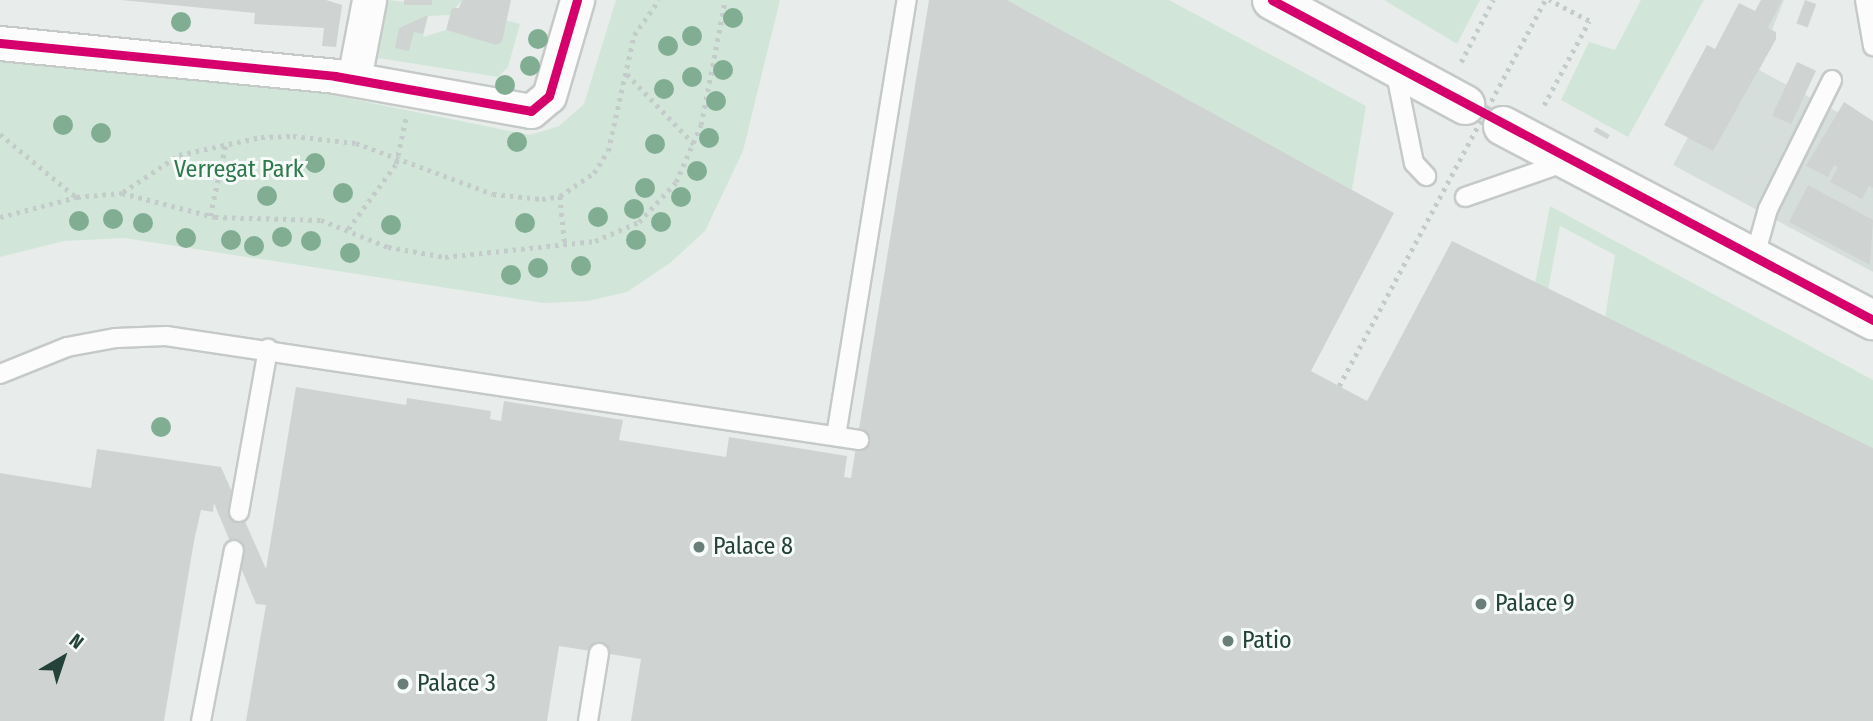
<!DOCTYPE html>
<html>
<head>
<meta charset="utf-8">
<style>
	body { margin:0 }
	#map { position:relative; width:1873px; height:721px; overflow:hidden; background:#e8edeb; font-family:"Fira Sans Condensed",sans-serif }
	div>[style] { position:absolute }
	.built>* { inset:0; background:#d6dedb }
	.green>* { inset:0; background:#d1e6d8 }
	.building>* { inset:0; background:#cfd4d2; transform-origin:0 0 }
	.path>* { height:4.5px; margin-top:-2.25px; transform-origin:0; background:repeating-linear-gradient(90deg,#c3ccca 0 3.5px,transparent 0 8.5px) }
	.roads { filter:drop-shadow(2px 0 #c5cac8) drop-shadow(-2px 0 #c5cac8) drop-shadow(0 2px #c5cac8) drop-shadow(0 -2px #c5cac8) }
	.service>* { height:18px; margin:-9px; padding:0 9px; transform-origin:9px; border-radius:9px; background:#fcfcfc }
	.minor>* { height:33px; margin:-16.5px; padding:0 16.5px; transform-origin:16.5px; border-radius:16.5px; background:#fcfcfc }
	.secondary>* { height:38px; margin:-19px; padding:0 19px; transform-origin:19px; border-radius:19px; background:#fcfcfc }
	.path-bridge>* { height:4.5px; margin-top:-2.25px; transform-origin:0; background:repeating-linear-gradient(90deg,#c3ccca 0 3.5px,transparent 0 8.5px) }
	.cycleway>* { height:9px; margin:-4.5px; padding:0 4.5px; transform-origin:4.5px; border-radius:4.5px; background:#d6006c }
	.trees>* { width:20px; height:20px; margin:-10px; border-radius:50%; background:#81ae93 }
	.dots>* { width:19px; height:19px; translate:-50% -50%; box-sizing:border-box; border:4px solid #f7fbf9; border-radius:50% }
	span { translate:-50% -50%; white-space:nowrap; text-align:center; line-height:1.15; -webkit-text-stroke:6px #f7fbf9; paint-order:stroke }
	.park-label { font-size:24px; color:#2d7a4b }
	.poi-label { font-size:24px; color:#24423a }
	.left { translate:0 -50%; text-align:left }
	.north { position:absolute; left:28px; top:623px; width:70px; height:70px; -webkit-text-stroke:5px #f7fbf9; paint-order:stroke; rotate:39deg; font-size:19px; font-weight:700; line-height:28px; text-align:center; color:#24423a }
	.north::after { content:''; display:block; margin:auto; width:24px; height:32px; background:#24423a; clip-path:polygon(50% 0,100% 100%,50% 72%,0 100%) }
</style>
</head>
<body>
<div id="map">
	<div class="built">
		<i style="clip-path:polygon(1762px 0,1784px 0,1772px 30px,1776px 39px,1759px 70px,1873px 131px,1873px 272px,1673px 165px)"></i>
	</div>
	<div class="green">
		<i style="clip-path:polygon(388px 0,432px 5px,432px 0,462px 0,450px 15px,428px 16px,423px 37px,446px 30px,495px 43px,505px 20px,520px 24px,508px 67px,498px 77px,378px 58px)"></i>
		<i style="clip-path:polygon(616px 0,780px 0,743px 151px,705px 231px,670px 263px,627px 292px,588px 301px,544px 303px,124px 238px,64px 241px,0 257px,0 61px,327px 94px,530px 135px,559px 126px,584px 104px)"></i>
		<i style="clip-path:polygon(1007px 0,1169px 0,1366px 106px,1352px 190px)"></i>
		<i style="clip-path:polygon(1384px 0,1480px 0,1457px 44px)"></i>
		<i style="clip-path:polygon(1641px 0,1704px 0,1628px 137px,1561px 100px,1589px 42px,1615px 50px)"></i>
		<i style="clip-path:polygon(1550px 206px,1873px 380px,1873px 448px,1605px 318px,1615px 255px,1560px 226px,1548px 290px,1535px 283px)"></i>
	</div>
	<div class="building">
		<i style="clip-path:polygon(121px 0,326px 0,342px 5px,336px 47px,322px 46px,324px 28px,254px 24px,255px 13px)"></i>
		<i style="left:404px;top:0;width:28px;height:5px"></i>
		<i style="clip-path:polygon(462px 0,511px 0,502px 42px,496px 45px,446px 30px,452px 8px,459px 8px)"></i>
		<i style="clip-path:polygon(929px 0,1007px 0,1394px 213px,1311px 371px,1367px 401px,1452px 241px,1873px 448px,1873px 721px,631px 721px,641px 659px,559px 646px,547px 721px,246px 721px,266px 605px,256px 604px,214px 503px,213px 512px,201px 510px,194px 541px,164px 721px,0 721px,0 473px,91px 488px,97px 449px,221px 467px,266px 569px,296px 387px,406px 405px,407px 398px,491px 411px,490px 419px,501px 421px,504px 401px,623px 420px,619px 440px,726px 457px,729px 437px,847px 456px,844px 477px,851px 478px)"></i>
		<i style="clip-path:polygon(1761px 0,1782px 0,1768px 28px,1776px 32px,1776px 39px,1713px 151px,1664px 125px,1707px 45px,1715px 49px,1739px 3px,1755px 11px)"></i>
		<i style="left:1805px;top:0;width:12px;height:25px;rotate:20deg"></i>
		<i style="clip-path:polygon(428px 15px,423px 34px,414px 32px,409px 51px,395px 48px,399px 28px)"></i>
		<i style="left:1797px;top:62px;width:21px;height:59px;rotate:25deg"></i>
		<i style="clip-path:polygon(1844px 102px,1873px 121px,1873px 188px,1869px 186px,1862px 199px,1830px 182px,1838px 167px,1834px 165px,1828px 177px,1806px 166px)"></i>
		<i style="left:1596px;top:127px;width:16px;height:5px;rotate:30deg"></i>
		<i style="clip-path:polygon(1808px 185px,1873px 220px,1870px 265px,1789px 222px)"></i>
	</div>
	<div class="path">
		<i style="left:1527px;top:34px;width:38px;rotate:-62deg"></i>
		<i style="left:1461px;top:62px;width:70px;rotate:-62.7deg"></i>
		<i style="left:627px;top:74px;width:97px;rotate:46.3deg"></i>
		<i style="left:1544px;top:105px;width:95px;rotate:-61.8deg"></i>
		<i style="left:1589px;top:21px;width:45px;rotate:-152.3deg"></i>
		<i style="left:0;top:134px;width:99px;rotate:39.7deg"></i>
		<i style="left:123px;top:192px;width:67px;rotate:-33.5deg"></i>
		<i style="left:179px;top:155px;width:84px;rotate:-12.4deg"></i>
		<i style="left:261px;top:137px;width:32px;rotate:-2deg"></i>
		<i style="left:293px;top:136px;width:63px;rotate:6.3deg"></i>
		<i style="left:356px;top:143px;width:146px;rotate:20.4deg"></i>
		<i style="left:493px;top:194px;width:49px;rotate:5.8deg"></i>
		<i style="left:542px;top:199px;width:18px;rotate:-9deg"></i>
		<i style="left:560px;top:196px;width:41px;rotate:-34.1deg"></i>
		<i style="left:594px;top:173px;width:26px;rotate:-58deg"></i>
		<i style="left:608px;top:151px;width:119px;rotate:-77.4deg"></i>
		<i style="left:634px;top:35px;width:43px;rotate:-54.5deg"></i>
		<i style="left:560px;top:196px;width:49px;rotate:84.2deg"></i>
		<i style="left:210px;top:216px;width:75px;rotate:-77.6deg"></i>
		<i style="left:0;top:217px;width:80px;rotate:-14.6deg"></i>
		<i style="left:77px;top:197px;width:45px;rotate:-5.1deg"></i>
		<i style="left:122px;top:193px;width:96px;rotate:14.5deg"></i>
		<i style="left:215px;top:217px;width:106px;rotate:1.6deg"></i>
		<i style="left:321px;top:220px;width:72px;rotate:21.9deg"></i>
		<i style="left:388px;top:247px;width:58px;rotate:10deg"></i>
		<i style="left:445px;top:257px;width:151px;rotate:-6.1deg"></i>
		<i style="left:595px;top:241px;width:48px;rotate:-23.4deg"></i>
		<i style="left:639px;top:222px;width:54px;rotate:-47.2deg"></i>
		<i style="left:676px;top:182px;width:62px;rotate:-66.3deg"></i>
		<i style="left:701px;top:125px;width:127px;rotate:-79.1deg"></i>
		<i style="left:348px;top:229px;width:81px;rotate:-53.6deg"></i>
		<i style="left:396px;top:164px;width:48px;rotate:-78deg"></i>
	</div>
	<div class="roads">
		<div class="service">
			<i style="left:1865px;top:0;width:47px;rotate:80.1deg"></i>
			<i style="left:1395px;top:69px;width:96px;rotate:78.6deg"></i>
			<i style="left:1414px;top:163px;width:18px;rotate:47deg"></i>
			<i style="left:1465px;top:197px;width:107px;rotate:-19.1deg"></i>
			<i style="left:1754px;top:259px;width:52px;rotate:-74.4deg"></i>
			<i style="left:1768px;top:209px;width:144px;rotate:-63.6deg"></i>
			<i style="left:0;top:374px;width:72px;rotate:-21.9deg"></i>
			<i style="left:67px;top:347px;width:50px;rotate:-10.4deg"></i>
			<i style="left:116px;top:338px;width:50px;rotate:-2.3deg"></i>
			<i style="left:166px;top:336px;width:701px;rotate:8.53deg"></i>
			<i style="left:836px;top:436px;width:442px;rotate:-80.8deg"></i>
			<i style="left:239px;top:512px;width:166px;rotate:-79.9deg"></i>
			<i style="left:201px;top:721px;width:174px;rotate:-79.1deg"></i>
			<i style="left:588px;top:721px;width:69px;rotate:-80.8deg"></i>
		</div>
		<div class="minor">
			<i style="left:0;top:43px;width:337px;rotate:5.6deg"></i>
			<i style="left:335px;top:76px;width:199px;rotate:10.1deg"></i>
			<i style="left:531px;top:111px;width:23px;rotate:-40deg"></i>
			<i style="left:549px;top:96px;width:100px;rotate:-73.7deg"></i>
			<i style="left:354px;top:79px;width:80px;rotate:-79.2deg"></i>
		</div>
		<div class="secondary">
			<i style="left:1272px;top:0;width:220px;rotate:28.5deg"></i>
			<i style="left:1503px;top:126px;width:418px;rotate:27.7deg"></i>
		</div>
	</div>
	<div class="path-bridge">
		<i style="left:1339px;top:386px;width:399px;rotate:-61.9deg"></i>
	</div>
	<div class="cycleway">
		<i style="left:1272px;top:0;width:681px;rotate:28.03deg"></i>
		<i style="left:0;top:43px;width:337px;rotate:5.6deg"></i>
		<i style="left:335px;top:76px;width:199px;rotate:10.1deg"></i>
		<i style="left:531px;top:111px;width:23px;rotate:-40deg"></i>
		<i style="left:549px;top:96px;width:100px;rotate:-73.7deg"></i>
	</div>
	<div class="trees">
		<i style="left:733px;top:18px"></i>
		<i style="left:181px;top:22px"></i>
		<i style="left:692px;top:36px"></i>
		<i style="left:538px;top:39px"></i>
		<i style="left:668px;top:46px"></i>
		<i style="left:530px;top:66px"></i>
		<i style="left:723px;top:70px"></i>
		<i style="left:692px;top:77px"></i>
		<i style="left:505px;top:85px"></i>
		<i style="left:664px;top:89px"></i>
		<i style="left:716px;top:101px"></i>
		<i style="left:63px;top:125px"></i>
		<i style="left:101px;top:133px"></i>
		<i style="left:709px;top:138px"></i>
		<i style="left:517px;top:142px"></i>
		<i style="left:655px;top:144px"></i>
		<i style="left:315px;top:163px"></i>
		<i style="left:697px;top:171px"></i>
		<i style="left:645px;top:188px"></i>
		<i style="left:343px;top:193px"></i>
		<i style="left:267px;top:196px"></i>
		<i style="left:681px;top:197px"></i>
		<i style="left:634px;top:209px"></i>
		<i style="left:598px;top:217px"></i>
		<i style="left:113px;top:219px"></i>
		<i style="left:79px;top:221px"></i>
		<i style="left:661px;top:222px"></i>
		<i style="left:143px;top:223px"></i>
		<i style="left:525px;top:223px"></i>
		<i style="left:391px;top:225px"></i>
		<i style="left:282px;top:237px"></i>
		<i style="left:186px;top:238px"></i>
		<i style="left:231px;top:240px"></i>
		<i style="left:636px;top:240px"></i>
		<i style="left:311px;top:241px"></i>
		<i style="left:254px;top:246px"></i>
		<i style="left:350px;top:253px"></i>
		<i style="left:581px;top:266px"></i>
		<i style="left:538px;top:268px"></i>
		<i style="left:511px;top:275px"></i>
		<i style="left:161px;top:427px"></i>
	</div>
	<div class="dots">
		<i style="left:699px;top:547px;background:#697e78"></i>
		<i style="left:1481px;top:604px;background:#697e78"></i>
		<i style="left:1228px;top:641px;background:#697e78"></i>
		<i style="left:403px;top:684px;background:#697e78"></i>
	</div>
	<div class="park-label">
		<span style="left:239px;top:170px">Verregat Park</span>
	</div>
	<div class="poi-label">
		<span class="left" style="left:713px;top:547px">Palace 8</span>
		<span class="left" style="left:1495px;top:604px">Palace 9</span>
		<span class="left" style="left:1242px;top:641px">Patio</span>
		<span class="left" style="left:417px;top:684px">Palace 3</span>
	</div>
	<div class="north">N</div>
</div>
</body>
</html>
